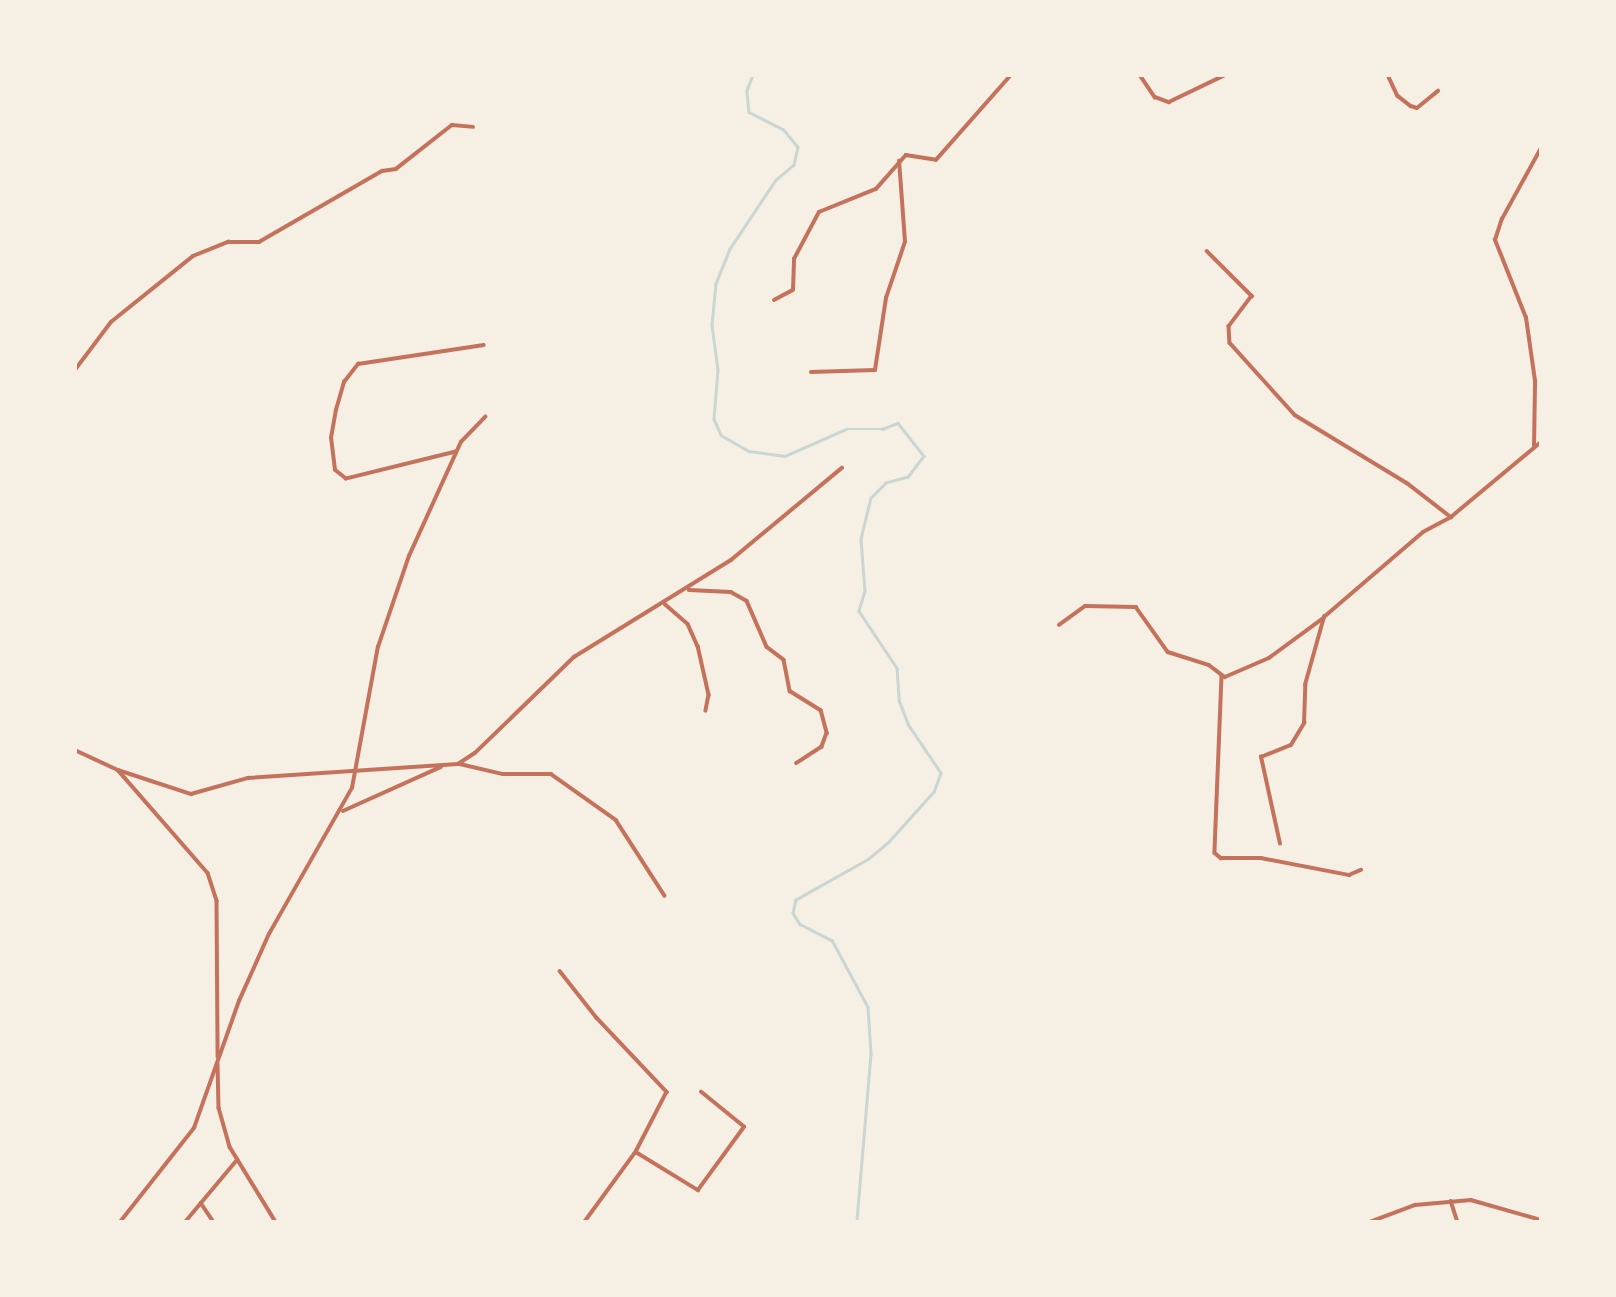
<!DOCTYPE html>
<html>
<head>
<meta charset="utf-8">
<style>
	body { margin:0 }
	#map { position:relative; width:1616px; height:1297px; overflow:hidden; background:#f6efe4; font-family:"Zilla Slab",serif }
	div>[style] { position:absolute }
	.stream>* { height:2.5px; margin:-1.25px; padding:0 1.25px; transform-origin:1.25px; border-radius:1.25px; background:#c9d6d2 }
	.minor>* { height:3.5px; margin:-1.75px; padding:0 1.75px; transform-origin:1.75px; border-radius:1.75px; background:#c5725c }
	span { translate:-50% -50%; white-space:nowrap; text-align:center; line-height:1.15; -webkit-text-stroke:5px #f6efe4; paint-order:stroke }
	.frame { position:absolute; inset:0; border:77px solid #f6efe4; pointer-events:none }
</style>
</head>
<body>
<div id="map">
	<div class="stream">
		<i style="left:753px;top:75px;width:17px;rotate:111deg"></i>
		<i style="left:747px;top:91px;width:21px;rotate:85deg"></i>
		<i style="left:749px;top:112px;width:38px;rotate:27deg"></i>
		<i style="left:783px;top:129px;width:23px;rotate:50deg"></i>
		<i style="left:798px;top:147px;width:18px;rotate:103deg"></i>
		<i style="left:794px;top:165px;width:23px;rotate:140deg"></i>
		<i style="left:776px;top:180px;width:83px;rotate:123.7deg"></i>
		<i style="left:730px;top:249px;width:38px;rotate:112deg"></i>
		<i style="left:716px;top:284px;width:41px;rotate:95.6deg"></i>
		<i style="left:712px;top:325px;width:45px;rotate:82.4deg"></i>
		<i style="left:718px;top:370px;width:49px;rotate:94.7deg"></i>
		<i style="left:714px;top:419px;width:17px;rotate:66deg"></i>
		<i style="left:721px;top:435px;width:32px;rotate:30deg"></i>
		<i style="left:749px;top:451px;width:36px;rotate:8deg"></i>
		<i style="left:785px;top:456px;width:67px;rotate:-23.9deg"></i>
		<i style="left:846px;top:429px;width:36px"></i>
		<i style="left:882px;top:429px;width:17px;rotate:-21deg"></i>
		<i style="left:898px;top:423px;width:42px;rotate:51.8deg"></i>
		<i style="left:924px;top:456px;width:26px;rotate:127deg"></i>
		<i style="left:908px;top:477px;width:23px;rotate:165deg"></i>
		<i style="left:886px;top:483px;width:21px;rotate:135deg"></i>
		<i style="left:871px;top:498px;width:42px;rotate:103.7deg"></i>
		<i style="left:861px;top:539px;width:52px;rotate:85.6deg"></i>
		<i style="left:865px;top:591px;width:21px;rotate:107deg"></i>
		<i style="left:859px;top:611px;width:69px;rotate:56.3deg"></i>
		<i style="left:897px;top:668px;width:32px;rotate:86deg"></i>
		<i style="left:899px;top:700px;width:26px;rotate:69deg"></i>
		<i style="left:908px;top:724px;width:59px;rotate:56deg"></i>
		<i style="left:941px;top:773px;width:20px;rotate:110deg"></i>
		<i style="left:934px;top:792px;width:67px;rotate:132deg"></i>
		<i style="left:889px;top:842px;width:26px;rotate:140deg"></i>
		<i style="left:869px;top:859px;width:84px;rotate:150.7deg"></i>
		<i style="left:796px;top:900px;width:13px;rotate:103deg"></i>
		<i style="left:793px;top:913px;width:13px;rotate:58deg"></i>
		<i style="left:800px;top:924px;width:36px;rotate:27deg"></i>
		<i style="left:832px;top:940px;width:76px;rotate:61.8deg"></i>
		<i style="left:868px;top:1007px;width:47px;rotate:86.3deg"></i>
		<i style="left:871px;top:1054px;width:169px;rotate:94.8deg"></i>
	</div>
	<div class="minor">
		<i style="left:1140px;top:75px;width:27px;rotate:56deg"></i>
		<i style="left:1155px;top:97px;width:15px;rotate:20deg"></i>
		<i style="left:1169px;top:102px;width:62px;rotate:-25.7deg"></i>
		<i style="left:1388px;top:75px;width:23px;rotate:65deg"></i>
		<i style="left:1398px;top:96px;width:16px;rotate:38deg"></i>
		<i style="left:1411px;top:106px;width:6px;rotate:18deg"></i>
		<i style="left:1417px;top:108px;width:27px;rotate:-39deg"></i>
		<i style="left:1207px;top:251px;width:64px;rotate:45deg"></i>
		<i style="left:1252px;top:296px;width:38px;rotate:127deg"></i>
		<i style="left:1229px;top:326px;width:17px;rotate:87deg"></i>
		<i style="left:1230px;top:343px;width:97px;rotate:47.9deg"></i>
		<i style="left:1295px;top:415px;width:131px;rotate:31.3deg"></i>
		<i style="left:1407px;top:483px;width:56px;rotate:37.7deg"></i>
		<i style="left:774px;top:300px;width:21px;rotate:-28deg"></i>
		<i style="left:793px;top:290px;width:31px;rotate:-88deg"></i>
		<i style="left:794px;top:259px;width:53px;rotate:-62deg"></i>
		<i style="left:819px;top:212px;width:61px;rotate:-22deg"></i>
		<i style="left:876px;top:189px;width:45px;rotate:-48.6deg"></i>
		<i style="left:906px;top:155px;width:30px;rotate:9deg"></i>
		<i style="left:936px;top:160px;width:113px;rotate:-48.6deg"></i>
		<i style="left:75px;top:370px;width:60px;rotate:-53.1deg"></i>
		<i style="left:111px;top:322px;width:105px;rotate:-38.8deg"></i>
		<i style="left:193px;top:256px;width:38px;rotate:-22deg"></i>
		<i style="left:228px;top:242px;width:31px"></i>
		<i style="left:259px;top:242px;width:142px;rotate:-30deg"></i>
		<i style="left:382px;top:171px;width:14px;rotate:-8deg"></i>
		<i style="left:396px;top:169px;width:71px;rotate:-38.2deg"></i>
		<i style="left:452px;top:125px;width:21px;rotate:5deg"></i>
		<i style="left:811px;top:372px;width:64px;rotate:-1.8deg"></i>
		<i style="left:875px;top:370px;width:73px;rotate:-81.3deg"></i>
		<i style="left:886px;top:298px;width:59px;rotate:-71.3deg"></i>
		<i style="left:905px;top:242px;width:81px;rotate:-94.2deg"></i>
		<i style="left:1534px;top:448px;width:67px;rotate:-89.1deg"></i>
		<i style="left:1535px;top:381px;width:64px;rotate:-98.1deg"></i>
		<i style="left:1526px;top:318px;width:84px;rotate:-111.7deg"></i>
		<i style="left:1495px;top:240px;width:22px;rotate:-72deg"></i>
		<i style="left:1502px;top:219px;width:81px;rotate:-61.2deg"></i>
		<i style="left:456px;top:452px;width:113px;rotate:166.2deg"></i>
		<i style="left:346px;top:479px;width:14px;rotate:-141deg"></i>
		<i style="left:335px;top:470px;width:32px;rotate:-97deg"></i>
		<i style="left:331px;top:438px;width:28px;rotate:-80deg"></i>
		<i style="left:336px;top:410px;width:29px;rotate:-74deg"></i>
		<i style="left:344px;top:382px;width:23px;rotate:-52deg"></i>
		<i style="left:358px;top:364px;width:127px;rotate:-8.6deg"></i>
		<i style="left:689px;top:590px;width:42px;rotate:2.7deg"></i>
		<i style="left:731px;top:592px;width:18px;rotate:29deg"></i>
		<i style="left:747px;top:601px;width:50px;rotate:66.5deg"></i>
		<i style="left:767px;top:647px;width:21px;rotate:37deg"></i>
		<i style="left:784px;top:660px;width:32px;rotate:79deg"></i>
		<i style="left:790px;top:691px;width:36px;rotate:32deg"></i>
		<i style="left:821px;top:710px;width:24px;rotate:75deg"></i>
		<i style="left:827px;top:733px;width:15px;rotate:110deg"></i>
		<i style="left:822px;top:747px;width:30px;rotate:147deg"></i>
		<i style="left:665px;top:604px;width:30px;rotate:41deg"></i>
		<i style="left:688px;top:624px;width:24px;rotate:66deg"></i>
		<i style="left:698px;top:646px;width:50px;rotate:77.3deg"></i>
		<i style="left:709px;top:695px;width:16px;rotate:101deg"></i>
		<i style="left:1059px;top:625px;width:32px;rotate:-36deg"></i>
		<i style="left:1085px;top:606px;width:51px;rotate:1.1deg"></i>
		<i style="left:1136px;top:607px;width:55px;rotate:54.6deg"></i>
		<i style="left:1168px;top:652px;width:43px;rotate:17.6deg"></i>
		<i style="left:1209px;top:665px;width:20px;rotate:37deg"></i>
		<i style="left:1225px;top:677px;width:48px;rotate:-23.4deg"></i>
		<i style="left:1269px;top:658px;width:66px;rotate:-36.3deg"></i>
		<i style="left:1222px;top:676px;width:177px;rotate:92.3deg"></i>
		<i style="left:1215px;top:853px;width:8px;rotate:40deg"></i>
		<i style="left:1221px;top:858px;width:40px"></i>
		<i style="left:1261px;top:858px;width:90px;rotate:10.9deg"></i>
		<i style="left:1349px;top:875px;width:13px;rotate:-23deg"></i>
		<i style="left:75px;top:750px;width:47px;rotate:24.9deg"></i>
		<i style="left:118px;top:770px;width:137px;rotate:48.9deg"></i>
		<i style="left:208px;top:873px;width:29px;rotate:72deg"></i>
		<i style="left:217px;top:901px;width:156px;rotate:89.6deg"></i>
		<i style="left:460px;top:764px;width:44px;rotate:13.1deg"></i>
		<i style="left:503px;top:774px;width:48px"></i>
		<i style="left:551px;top:774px;width:80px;rotate:35.3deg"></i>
		<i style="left:616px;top:820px;width:90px;rotate:57.2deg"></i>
		<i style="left:118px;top:770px;width:77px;rotate:18.2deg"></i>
		<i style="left:191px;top:794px;width:59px;rotate:-15.7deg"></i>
		<i style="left:248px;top:778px;width:210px;rotate:-3.8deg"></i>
		<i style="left:458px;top:764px;width:20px;rotate:-33deg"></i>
		<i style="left:475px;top:753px;width:138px;rotate:-44.1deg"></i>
		<i style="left:574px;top:657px;width:185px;rotate:-31.7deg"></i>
		<i style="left:731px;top:560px;width:144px;rotate:-39.7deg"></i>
		<i style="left:343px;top:811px;width:107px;rotate:-24.2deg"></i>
		<i style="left:1280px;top:844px;width:89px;rotate:-102.3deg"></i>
		<i style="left:1261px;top:757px;width:32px;rotate:-22deg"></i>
		<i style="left:1291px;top:745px;width:26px;rotate:-59deg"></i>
		<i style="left:1304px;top:723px;width:38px;rotate:-88deg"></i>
		<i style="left:1305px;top:685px;width:71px;rotate:-74.4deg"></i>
		<i style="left:1324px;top:617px;width:130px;rotate:-40.6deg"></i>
		<i style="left:1423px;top:532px;width:32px;rotate:-28deg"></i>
		<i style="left:1451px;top:517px;width:117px;rotate:-39.8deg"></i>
		<i style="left:560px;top:971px;width:60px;rotate:51.8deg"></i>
		<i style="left:597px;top:1018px;width:102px;rotate:46.6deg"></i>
		<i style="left:667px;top:1092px;width:68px;rotate:117.3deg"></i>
		<i style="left:636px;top:1152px;width:87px;rotate:126.1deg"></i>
		<i style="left:218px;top:1064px;width:44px;rotate:88.7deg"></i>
		<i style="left:219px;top:1108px;width:41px;rotate:74.2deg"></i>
		<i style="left:230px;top:1147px;width:88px;rotate:58.5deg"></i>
		<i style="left:636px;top:1152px;width:73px;rotate:31.5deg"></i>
		<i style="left:698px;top:1190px;width:78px;rotate:-53.9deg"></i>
		<i style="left:744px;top:1127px;width:55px;rotate:-140.9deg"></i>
		<i style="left:1451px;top:1201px;width:22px;rotate:72deg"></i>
		<i style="left:201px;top:1203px;width:23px;rotate:56deg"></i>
		<i style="left:120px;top:1222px;width:120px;rotate:-51.8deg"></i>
		<i style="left:194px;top:1128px;width:135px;rotate:-70.5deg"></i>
		<i style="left:239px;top:1001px;width:73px;rotate:-65.9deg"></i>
		<i style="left:269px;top:934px;width:168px;rotate:-60.4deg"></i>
		<i style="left:352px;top:788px;width:143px;rotate:-79.6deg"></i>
		<i style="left:378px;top:647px;width:96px;rotate:-71.2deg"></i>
		<i style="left:409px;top:556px;width:125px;rotate:-65.5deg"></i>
		<i style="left:461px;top:442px;width:35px;rotate:-46deg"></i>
		<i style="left:185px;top:1222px;width:81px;rotate:-50deg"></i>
		<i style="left:1370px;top:1222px;width:48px;rotate:-20.7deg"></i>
		<i style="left:1415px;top:1205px;width:56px;rotate:-5.1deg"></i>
		<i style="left:1471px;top:1200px;width:73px;rotate:15.9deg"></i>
	</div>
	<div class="frame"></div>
</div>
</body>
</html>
